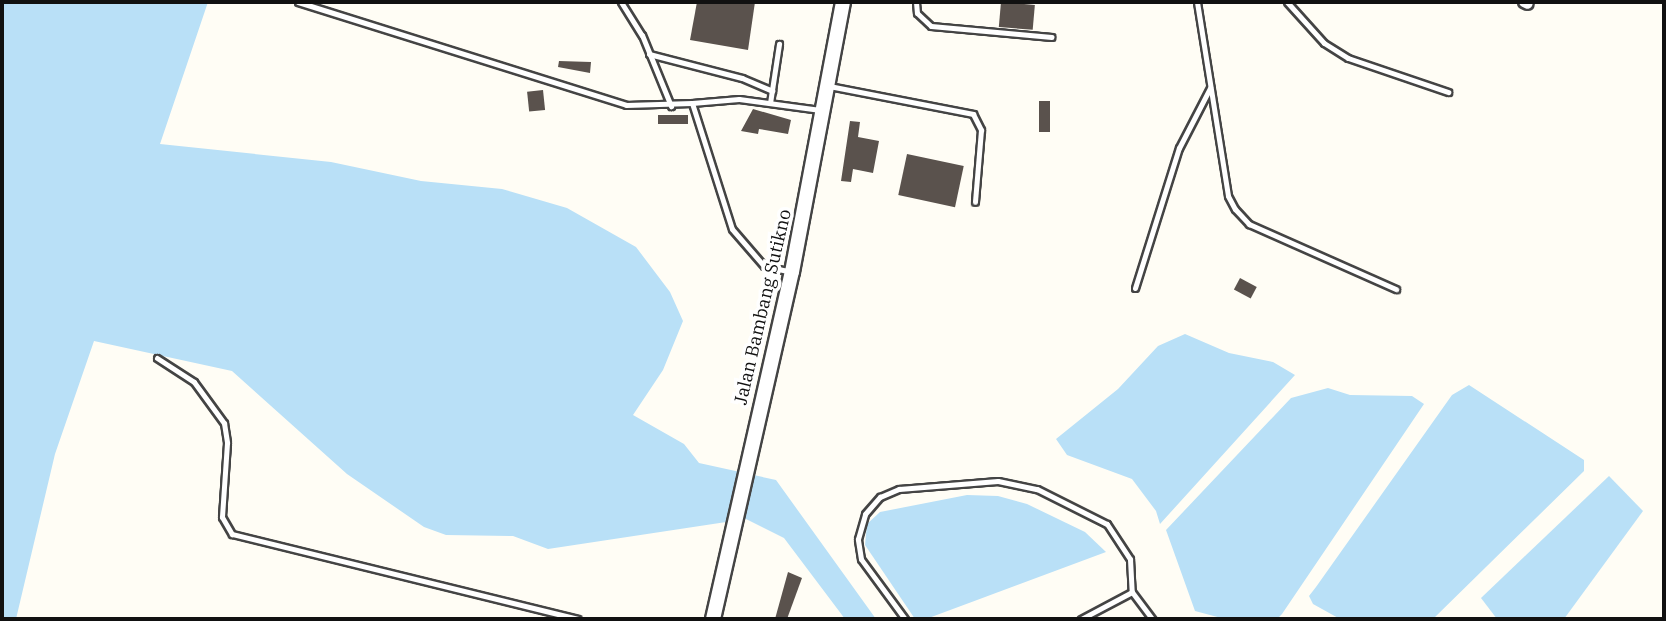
<!DOCTYPE html>
<html>
<head>
<meta charset="utf-8">
<style>
	body { margin:0 }
	#map { position:relative; width:1666px; height:621px; overflow:hidden; background:#fffdf5; font-family:"IBM Plex Serif",serif }
	div>[style] { position:absolute }
	.water>* { inset:0; background:#b9e0f7 }
	.building>* { inset:0; background:#5a524d; transform-origin:0 0 }
	.roads { filter:drop-shadow(2px 0 #444) drop-shadow(-2px 0 #444) drop-shadow(0 2px #444) drop-shadow(0 -2px #444) }
	.service>* { height:5px; margin:-2.5px; padding:0 2.5px; transform-origin:2.5px; border-radius:2.5px; background:#fff }
	.minor>* { height:10px; margin:-5px; padding:0 5px; transform-origin:5px; border-radius:5px; background:#fff }
	.tertiary>* { height:14px; margin:-7px; padding:0 7px; transform-origin:7px; border-radius:7px; background:#fff }
	span { translate:-50% -50%; white-space:nowrap; text-align:center; line-height:1.15; -webkit-text-stroke:7px #fff; paint-order:stroke }
	.street-label { font-size:18px; color:#111 }
	.frame { position:absolute; inset:0; border:4px solid #111; pointer-events:none }
</style>
</head>
<body>
<div id="map">
	<div class="water">
		<i style="clip-path:polygon(2px 2px,208px 2px,160px 144px,331px 162px,421px 181px,502px 189px,567px 208px,636px 247px,670px 292px,683px 321px,663px 370px,633px 415px,684px 444px,699px 463px,776px 480px,876px 619px,845px 619px,784px 538px,746px 519px,548px 549px,513px 536px,446px 535px,424px 527px,347px 474px,232px 371px,94px 341px,55px 454px,16px 619px,2px 619px)"></i>
		<i style="clip-path:polygon(1185px 334px,1229px 353px,1273px 362px,1295px 375px,1160px 524px,1156px 511px,1132px 479px,1067px 455px,1056px 439px,1118px 389px,1158px 346px)"></i>
		<i style="clip-path:polygon(1469px 385px,1584px 460px,1584px 471px,1433px 619px,1340px 619px,1313px 604px,1309px 596px,1316px 587px,1452px 395px)"></i>
		<i style="clip-path:polygon(1328px 388px,1350px 395px,1412px 396px,1424px 404px,1282px 614px,1277px 619px,1225px 619px,1195px 611px,1166px 530px,1291px 398px)"></i>
		<i style="clip-path:polygon(1609px 476px,1643px 511px,1564px 619px,1497px 619px,1481px 598px)"></i>
		<i style="clip-path:polygon(967px 495px,998px 496px,1027px 504px,1085px 532px,1106px 552px,926px 619px,915px 619px,865px 545px,867px 524px,880px 512px)"></i>
	</div>
	<div class="building">
		<i style="clip-path:polygon(697px 2px,755px 2px,748px 50px,690px 40px)"></i>
		<i style="left:1001px;top:2px;width:34px;height:25px;rotate:5deg"></i>
		<i style="clip-path:polygon(559px 61px,591px 62px,590px 73px,558px 67px)"></i>
		<i style="left:543px;top:90px;width:20px;height:16px;rotate:84deg"></i>
		<i style="left:1039px;top:101px;width:11px;height:31px"></i>
		<i style="clip-path:polygon(753px 109px,791px 120px,788px 134px,759px 129px,758px 134px,741px 131px)"></i>
		<i style="left:658px;top:115px;width:30px;height:9px"></i>
		<i style="clip-path:polygon(850px 121px,860px 122px,858px 137px,879px 141px,873px 173px,853px 169px,851px 182px,841px 181px)"></i>
		<i style="left:907px;top:154px;width:58px;height:42px;rotate:12deg"></i>
		<i style="left:1240px;top:278px;width:19px;height:13px;rotate:28deg"></i>
		<i style="clip-path:polygon(788px 572px,802px 578px,787px 619px,775px 619px)"></i>
	</div>
	<div class="roads">
		<div class="service">
			<i style="left:298px;top:2px;width:344px;rotate:17.4deg"></i>
			<i style="left:626px;top:105px;width:66px;rotate:-1.7deg"></i>
			<i style="left:692px;top:103px;width:132px;rotate:72.4deg"></i>
			<i style="left:732px;top:229px;width:49px;rotate:49.1deg"></i>
			<i style="left:764px;top:266px;width:29px;rotate:12deg"></i>
			<i style="left:621px;top:2px;width:39px;rotate:58deg"></i>
			<i style="left:642px;top:35px;width:77px;rotate:67.8deg"></i>
			<i style="left:916px;top:2px;width:11px;rotate:85deg"></i>
			<i style="left:917px;top:13px;width:19px;rotate:43deg"></i>
			<i style="left:931px;top:26px;width:121px;rotate:5.2deg"></i>
			<i style="left:1197px;top:2px;width:196px;rotate:80.9deg"></i>
			<i style="left:1228px;top:196px;width:15px;rotate:62deg"></i>
			<i style="left:1235px;top:209px;width:21px;rotate:47deg"></i>
			<i style="left:1249px;top:224px;width:161px;rotate:23.9deg"></i>
			<i style="left:1287px;top:2px;width:55px;rotate:47.9deg"></i>
			<i style="left:1324px;top:43px;width:28px;rotate:32deg"></i>
			<i style="left:1348px;top:58px;width:106px;rotate:18.8deg"></i>
			<i style="left:649px;top:54px;width:96px;rotate:14.5deg"></i>
			<i style="left:742px;top:78px;width:33px;rotate:23deg"></i>
			<i style="left:829px;top:86px;width:147px;rotate:11deg"></i>
			<i style="left:973px;top:114px;width:18px;rotate:63deg"></i>
			<i style="left:981px;top:130px;width:72px;rotate:94.8deg"></i>
			<i style="left:692px;top:103px;width:47px;rotate:-4.9deg"></i>
			<i style="left:739px;top:99px;width:82px;rotate:7.7deg"></i>
			<i style="left:770px;top:103px;width:60px;rotate:-81.3deg"></i>
			<i style="left:1135px;top:288px;width:147px;rotate:-72.6deg"></i>
			<i style="left:1179px;top:148px;width:68px;rotate:-62.7deg"></i>
			<i style="left:157px;top:358px;width:44px;rotate:33deg"></i>
			<i style="left:194px;top:382px;width:51px;rotate:53.8deg"></i>
			<i style="left:224px;top:423px;width:20px;rotate:81deg"></i>
			<i style="left:227px;top:443px;width:74px;rotate:93.9deg"></i>
			<i style="left:222px;top:517px;width:20px;rotate:60deg"></i>
			<i style="left:232px;top:534px;width:356px;rotate:13.8deg"></i>
			<i style="left:1132px;top:592px;width:34px;rotate:53deg"></i>
			<i style="left:905px;top:619px;width:74px;rotate:-126.3deg"></i>
			<i style="left:861px;top:559px;width:20px;rotate:-99deg"></i>
			<i style="left:858px;top:539px;width:26px;rotate:-74deg"></i>
			<i style="left:865px;top:514px;width:23px;rotate:-49deg"></i>
			<i style="left:880px;top:497px;width:21px;rotate:-23deg"></i>
			<i style="left:899px;top:489px;width:99px;rotate:-4.6deg"></i>
			<i style="left:998px;top:481px;width:40px;rotate:12deg"></i>
			<i style="left:1037px;top:489px;width:78px;rotate:26.6deg"></i>
			<i style="left:1107px;top:524px;width:42px;rotate:56.7deg"></i>
			<i style="left:1130px;top:559px;width:33px;rotate:87deg"></i>
			<i style="left:1132px;top:592px;width:58px;rotate:152.1deg"></i>
		</div>
		<div class="minor">
			<i style="left:1524px;top:2px;width:4px;rotate:27deg"></i>
		</div>
		<div class="tertiary">
			<i style="left:713px;top:619px;width:356px;rotate:-77.2deg"></i>
			<i style="left:792px;top:272px;width:275px;rotate:-79.3deg"></i>
		</div>
	</div>
	<div class="street-label">
		<span style="left:763px;top:307px;rotate:-77deg">Jalan Bambang Sutikno</span>
	</div>
	<div class="frame"></div>
</div>
</body>
</html>
